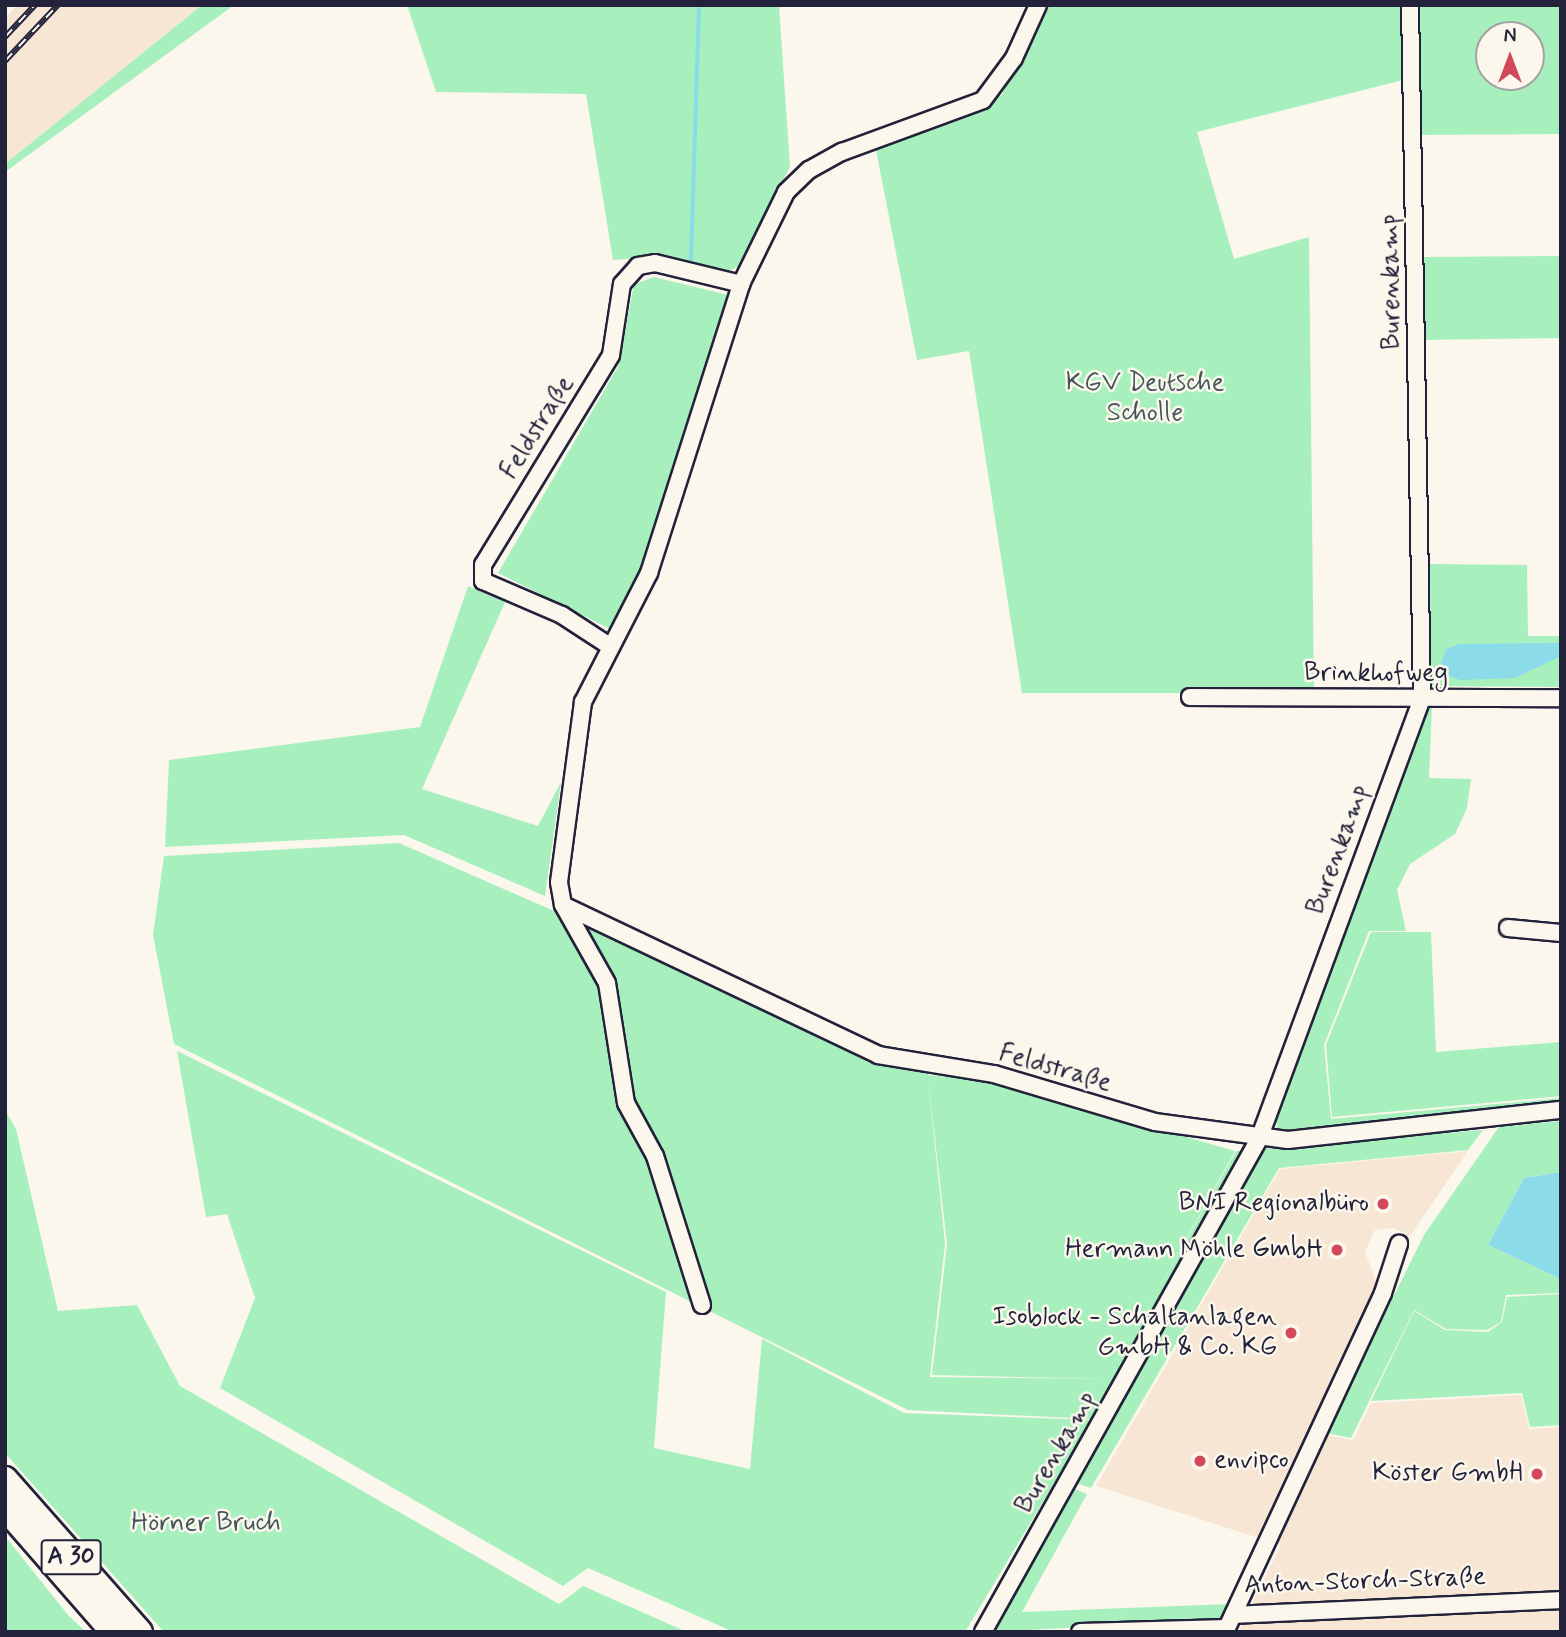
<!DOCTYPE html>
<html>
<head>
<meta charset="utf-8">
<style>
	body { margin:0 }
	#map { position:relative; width:1566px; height:1637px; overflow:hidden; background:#fbf7ec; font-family:Mynerve,sans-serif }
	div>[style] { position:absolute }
	.built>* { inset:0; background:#f6e6d3 }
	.green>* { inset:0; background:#a7f0be }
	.water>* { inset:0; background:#8cdbe9 }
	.stream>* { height:3.5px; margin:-1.75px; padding:0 1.75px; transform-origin:1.75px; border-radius:1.75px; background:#8cdbe9 }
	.roads { filter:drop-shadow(2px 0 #22223b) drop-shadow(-2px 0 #22223b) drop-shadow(0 2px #22223b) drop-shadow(0 -2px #22223b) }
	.minor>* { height:16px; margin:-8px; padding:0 8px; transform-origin:8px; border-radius:8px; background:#fbf7ec }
	.highway>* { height:24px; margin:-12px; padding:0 12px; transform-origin:12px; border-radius:12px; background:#fbf7ec }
	.rail>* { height:6px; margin-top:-3px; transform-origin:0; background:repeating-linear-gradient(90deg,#fbf7ec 0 10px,#22223b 0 20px); box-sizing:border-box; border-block:2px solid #22223b }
	.dots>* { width:19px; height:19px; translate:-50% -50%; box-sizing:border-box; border:4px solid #fbf7ec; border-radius:50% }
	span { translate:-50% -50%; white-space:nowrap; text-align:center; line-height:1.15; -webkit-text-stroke:5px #fbf7ec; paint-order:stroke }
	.shield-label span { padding:2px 5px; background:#fbf7ec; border:2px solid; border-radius:5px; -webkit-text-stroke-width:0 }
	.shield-label { font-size:24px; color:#22223b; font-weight:700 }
	.street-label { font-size:26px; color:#22223b }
	.park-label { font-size:26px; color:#43565c }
	.poi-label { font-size:26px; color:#22223b }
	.right { translate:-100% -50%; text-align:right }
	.left { translate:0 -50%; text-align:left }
	.frame { position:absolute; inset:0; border:7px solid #22223b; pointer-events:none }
	.north { position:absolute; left:1475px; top:21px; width:70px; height:70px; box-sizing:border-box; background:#fbf7ec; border:2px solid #a4a2a5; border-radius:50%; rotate:0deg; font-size:19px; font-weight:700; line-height:28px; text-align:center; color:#22223b }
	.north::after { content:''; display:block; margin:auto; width:24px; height:32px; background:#d1495b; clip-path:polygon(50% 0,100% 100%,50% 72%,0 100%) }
</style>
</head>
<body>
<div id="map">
	<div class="built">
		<i style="clip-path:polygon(17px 5px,202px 5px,5px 164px,5px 19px)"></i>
		<i style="clip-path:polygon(1468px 1151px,1410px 1236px,1394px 1228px,1375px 1230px,1365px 1252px,1378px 1287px,1310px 1432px,1353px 1440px,1371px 1403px,1521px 1395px,1529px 1429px,1561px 1427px,1561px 1632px,1238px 1632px,1281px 1545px,1096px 1486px,1280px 1169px)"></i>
	</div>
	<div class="green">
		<i style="clip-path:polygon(202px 5px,234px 5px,5px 172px,5px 164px)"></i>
		<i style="clip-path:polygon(407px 5px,779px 5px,790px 167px,739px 266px,727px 272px,652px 257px,613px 260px,586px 94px,436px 92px)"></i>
		<i style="clip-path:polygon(evenodd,1041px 5px,1561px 5px,1561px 134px,1417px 135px,1423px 257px,1561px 256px,1561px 338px,1418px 340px,1411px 78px,1197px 132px,1234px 259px,1309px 237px,1314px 693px,1022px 693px,969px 351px,917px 360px,875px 145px,1002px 95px,1041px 5px,1489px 35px,1531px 35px,1531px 77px,1489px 77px,1489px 35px)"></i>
		<i style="clip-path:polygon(654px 277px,728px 295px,643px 572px,610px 629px,498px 573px,619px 365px,634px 284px)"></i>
		<i style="clip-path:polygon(1430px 564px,1527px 565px,1528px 636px,1561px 636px,1561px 687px,1431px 686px)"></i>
		<i style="clip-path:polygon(468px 586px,505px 602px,422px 789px,538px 826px,561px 782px,545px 896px,404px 835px,165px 847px,169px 760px,420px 727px)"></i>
		<i style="clip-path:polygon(1427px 704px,1432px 704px,1429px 778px,1471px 779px,1467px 808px,1455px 834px,1410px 864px,1397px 890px,1406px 931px,1369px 931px,1324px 1045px,1331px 1119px,1561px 1098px,1561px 1106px,1287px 1134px,1277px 1129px,1276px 1118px)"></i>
		<i style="clip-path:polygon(evenodd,399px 843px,869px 1049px,926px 1063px,928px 1075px,995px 1082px,1235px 1151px,1141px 1321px,1236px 1151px,1483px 1130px,1468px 1150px,1279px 1168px,1091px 1488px,1076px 1483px,1111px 1420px,908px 1410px,174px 1044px,153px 935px,164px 856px,399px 843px,928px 1078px,947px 1244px,932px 1375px,1108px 1379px,930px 1377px,945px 1244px,928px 1078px)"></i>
		<i style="clip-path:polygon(1371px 932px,1431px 932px,1436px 1052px,1561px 1042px,1561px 1096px,1332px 1117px,1326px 1045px)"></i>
		<i style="clip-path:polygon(177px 1051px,666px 1292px,654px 1448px,750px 1469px,762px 1339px,904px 1413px,1092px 1420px,965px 1632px,734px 1632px,588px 1568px,563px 1586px,220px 1388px,255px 1298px,227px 1214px,206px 1217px)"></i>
		<i style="clip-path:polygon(5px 1110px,16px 1129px,58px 1311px,137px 1305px,180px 1386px,559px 1604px,583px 1586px,687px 1632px,164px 1632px,5px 1453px)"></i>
		<i style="clip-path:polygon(1561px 1121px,1561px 1172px,1524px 1178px,1488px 1245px,1561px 1279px,1561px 1293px,1506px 1295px,1501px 1322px,1487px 1330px,1446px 1329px,1414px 1310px,1351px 1438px,1326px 1433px,1424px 1235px,1499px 1127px)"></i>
		<i style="clip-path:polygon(1561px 1294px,1561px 1425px,1530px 1427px,1522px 1393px,1371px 1401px,1414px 1311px,1445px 1330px,1488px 1332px,1502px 1322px,1507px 1297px)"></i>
		<i style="clip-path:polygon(1073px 1488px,1087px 1494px,1022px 1612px,1230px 1604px,1223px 1619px,994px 1632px)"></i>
		<i style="clip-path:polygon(5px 1536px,68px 1615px,86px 1632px,5px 1632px)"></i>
	</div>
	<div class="water">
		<i style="clip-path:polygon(1561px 643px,1561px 656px,1515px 678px,1460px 680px,1447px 675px,1441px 663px,1446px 649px,1460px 644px)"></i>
		<i style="clip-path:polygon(1561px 1172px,1561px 1279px,1488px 1245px,1524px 1178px)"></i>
	</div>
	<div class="stream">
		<i style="left:691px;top:260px;width:255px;rotate:-88.2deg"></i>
	</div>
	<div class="roads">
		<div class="minor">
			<i style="left:608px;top:645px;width:55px;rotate:-146.9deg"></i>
			<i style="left:562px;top:615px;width:86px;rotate:-156.7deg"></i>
			<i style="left:483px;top:581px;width:16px;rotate:-90deg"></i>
			<i style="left:483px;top:565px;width:246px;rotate:-58.6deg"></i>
			<i style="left:611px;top:355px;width:72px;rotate:-81.2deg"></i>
			<i style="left:622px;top:284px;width:24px;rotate:-48deg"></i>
			<i style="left:638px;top:266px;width:17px;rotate:-10deg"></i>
			<i style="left:655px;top:263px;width:89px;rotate:13.7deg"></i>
			<i style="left:1190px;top:697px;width:371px;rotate:0.2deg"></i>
			<i style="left:567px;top:907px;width:344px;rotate:25.4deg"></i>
			<i style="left:878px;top:1055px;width:118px;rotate:9.3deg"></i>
			<i style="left:994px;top:1074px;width:168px;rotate:16.6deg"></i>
			<i style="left:1155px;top:1122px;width:134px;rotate:7.7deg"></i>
			<i style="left:1288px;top:1140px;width:275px;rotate:-6.3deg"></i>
			<i style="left:1508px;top:928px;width:53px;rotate:5.4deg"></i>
			<i style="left:702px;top:1305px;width:156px;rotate:-107.5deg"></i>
			<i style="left:655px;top:1156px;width:60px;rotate:-118.7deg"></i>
			<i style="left:626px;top:1103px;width:121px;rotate:-99deg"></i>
			<i style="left:607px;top:983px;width:90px;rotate:-119.4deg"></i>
			<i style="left:563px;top:905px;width:23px;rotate:-100deg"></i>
			<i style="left:559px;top:882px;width:182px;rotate:-82.4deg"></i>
			<i style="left:583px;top:702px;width:145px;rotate:-62.9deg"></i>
			<i style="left:649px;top:573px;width:303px;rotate:-72.3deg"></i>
			<i style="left:741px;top:284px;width:102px;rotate:-63.9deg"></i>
			<i style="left:786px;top:192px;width:32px;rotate:-44deg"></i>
			<i style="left:809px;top:170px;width:38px;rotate:-29deg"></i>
			<i style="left:842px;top:152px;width:150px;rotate:-20.2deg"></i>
			<i style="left:983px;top:100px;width:52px;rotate:-53.6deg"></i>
			<i style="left:1014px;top:58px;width:58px;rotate:-65.6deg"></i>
			<i style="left:1234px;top:1615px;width:327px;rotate:-2.6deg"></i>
			<i style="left:983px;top:1632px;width:565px;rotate:-60.76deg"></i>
			<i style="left:1259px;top:1139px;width:470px;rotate:-69.7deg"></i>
			<i style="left:1422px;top:698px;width:693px;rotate:-90.99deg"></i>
			<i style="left:1080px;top:1632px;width:147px;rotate:-1.6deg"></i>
			<i style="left:1225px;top:1632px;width:374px;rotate:-65deg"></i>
			<i style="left:1383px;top:1293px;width:52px;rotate:-71.9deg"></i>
		</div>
		<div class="highway">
			<i style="left:5px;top:1479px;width:204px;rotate:48.6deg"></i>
			<i style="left:5px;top:1508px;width:164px;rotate:48.9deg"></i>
		</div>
	</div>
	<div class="rail">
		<i style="left:5px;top:37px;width:44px;rotate:-46.8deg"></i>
		<i style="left:5px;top:61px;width:77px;rotate:-46.6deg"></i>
	</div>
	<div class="dots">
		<i style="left:1383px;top:1204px;background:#d1495b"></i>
		<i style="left:1337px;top:1250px;background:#d1495b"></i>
		<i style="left:1291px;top:1333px;background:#d1495b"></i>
		<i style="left:1200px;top:1461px;background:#d1495b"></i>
		<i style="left:1537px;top:1474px;background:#d1495b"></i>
	</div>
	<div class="shield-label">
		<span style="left:71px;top:1557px">A 30</span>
	</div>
	<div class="street-label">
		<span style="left:1392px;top:282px;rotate:-91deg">Burenkamp</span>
		<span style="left:538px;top:428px;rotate:-58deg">Feldstraße</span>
		<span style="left:1376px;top:674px">Brinkhofweg</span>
		<span style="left:1339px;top:850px;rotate:-70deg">Burenkamp</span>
		<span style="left:1055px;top:1069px;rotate:16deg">Feldstraße</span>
		<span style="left:1057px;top:1453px;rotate:-60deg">Burenkamp</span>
		<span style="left:1365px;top:1582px;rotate:-2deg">Anton-Storch-Straße</span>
	</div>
	<div class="park-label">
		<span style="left:1145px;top:399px">KGV Deutsche<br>Scholle</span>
		<span style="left:206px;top:1524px">Hörner Bruch</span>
	</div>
	<div class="poi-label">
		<span class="right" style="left:1369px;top:1204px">BNI Regionalbüro</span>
		<span class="right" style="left:1323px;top:1250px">Hermann Möhle GmbH</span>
		<span class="right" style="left:1277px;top:1333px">Isoblock - Schaltanlagen<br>GmbH &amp; Co. KG</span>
		<span class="left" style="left:1214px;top:1461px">envipco</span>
		<span class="right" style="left:1523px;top:1474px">Köster GmbH</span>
	</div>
	<div class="frame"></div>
	<div class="north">N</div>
</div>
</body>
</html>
